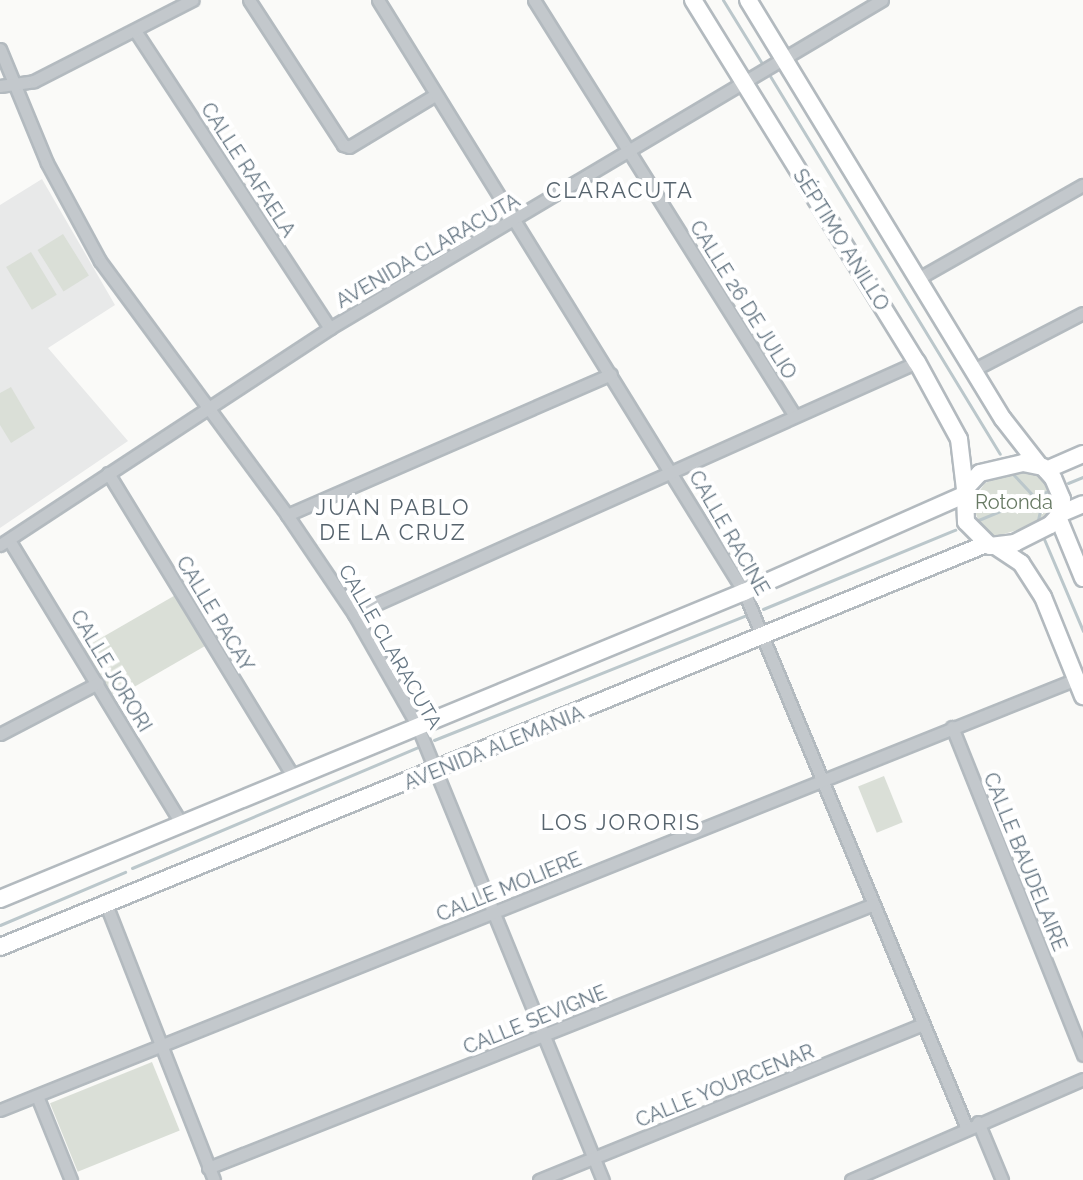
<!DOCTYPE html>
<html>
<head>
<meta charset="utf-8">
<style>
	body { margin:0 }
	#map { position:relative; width:1083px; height:1180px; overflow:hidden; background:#fafaf8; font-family:Raleway,sans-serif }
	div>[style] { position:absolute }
	.built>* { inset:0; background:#e8e9e9 }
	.green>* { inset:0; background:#dadfd7; transform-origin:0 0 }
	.stream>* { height:3px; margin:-1.5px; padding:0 1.5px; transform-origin:1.5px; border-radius:1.5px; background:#bbc7cb }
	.roads { filter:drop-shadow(2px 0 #b3babf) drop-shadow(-2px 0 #b3babf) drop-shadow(0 2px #b3babf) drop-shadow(0 -2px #b3babf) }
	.minor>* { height:11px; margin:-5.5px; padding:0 5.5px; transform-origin:5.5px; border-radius:5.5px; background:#c3c8cc }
	.secondary>* { height:16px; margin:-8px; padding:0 8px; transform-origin:8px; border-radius:8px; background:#fff }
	span { translate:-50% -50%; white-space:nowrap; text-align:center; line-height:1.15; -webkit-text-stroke:8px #fff; paint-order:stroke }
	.street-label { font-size:20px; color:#657683 }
	.park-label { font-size:20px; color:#687a64 }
	.neighbourhood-label { font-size:22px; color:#57646e; letter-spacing:2px }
</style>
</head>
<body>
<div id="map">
	<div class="built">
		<i style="clip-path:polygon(42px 179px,115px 305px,48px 348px,128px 441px,0 528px,0 205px)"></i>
	</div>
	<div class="green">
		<i style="left:63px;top:234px;width:49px;height:30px;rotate:58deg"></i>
		<i style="left:31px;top:252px;width:50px;height:29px;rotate:59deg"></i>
		<i style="clip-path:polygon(11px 387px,35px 428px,11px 443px,0 425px,0 393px)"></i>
		<i style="clip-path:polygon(1017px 469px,1040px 474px,1054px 493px,1054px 508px,1043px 522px,994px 537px,980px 526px,972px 502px,985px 483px)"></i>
		<i style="left:179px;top:593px;width:59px;height:111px;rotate:60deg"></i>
		<i style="left:884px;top:776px;width:50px;height:28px;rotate:68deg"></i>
		<i style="left:152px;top:1062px;width:74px;height:110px;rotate:68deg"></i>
	</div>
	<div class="stream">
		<i style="left:723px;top:0;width:76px;rotate:58.4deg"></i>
		<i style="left:767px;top:71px;width:448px;rotate:58.7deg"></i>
		<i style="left:1012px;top:473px;width:33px;rotate:47deg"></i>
		<i style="left:1068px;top:483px;width:16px;rotate:-22deg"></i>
		<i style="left:976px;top:521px;width:76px;rotate:-22.5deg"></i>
		<i style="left:1037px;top:524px;width:31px;rotate:-77deg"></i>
		<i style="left:1044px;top:539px;width:100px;rotate:67deg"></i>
		<i style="left:763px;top:609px;width:208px;rotate:-22.4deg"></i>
		<i style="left:434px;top:740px;width:337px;rotate:-21.8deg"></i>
		<i style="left:132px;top:868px;width:311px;rotate:-22.9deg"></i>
		<i style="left:0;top:925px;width:136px;rotate:-23deg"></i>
	</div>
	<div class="roads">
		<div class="minor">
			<i style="left:249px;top:0;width:173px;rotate:57deg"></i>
			<i style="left:343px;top:145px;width:6px;rotate:18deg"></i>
			<i style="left:349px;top:147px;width:100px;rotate:-31.2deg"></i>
			<i style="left:378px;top:0;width:696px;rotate:58.27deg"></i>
			<i style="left:744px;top:592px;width:578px;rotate:67.43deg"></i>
			<i style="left:534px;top:0;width:490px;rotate:57.9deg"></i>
			<i style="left:136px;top:32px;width:354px;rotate:56.8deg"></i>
			<i style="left:0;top:49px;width:123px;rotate:67.6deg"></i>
			<i style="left:47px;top:163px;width:111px;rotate:61.6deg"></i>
			<i style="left:100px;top:261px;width:315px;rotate:53.6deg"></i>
			<i style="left:287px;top:515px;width:120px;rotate:55.9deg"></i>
			<i style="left:354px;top:614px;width:128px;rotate:60.4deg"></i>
			<i style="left:417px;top:725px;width:492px;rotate:67.8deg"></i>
			<i style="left:0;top:86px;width:34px;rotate:-8deg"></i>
			<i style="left:34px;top:81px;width:178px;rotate:-27.1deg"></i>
			<i style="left:919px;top:278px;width:189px;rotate:-29.6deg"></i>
			<i style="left:973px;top:370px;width:124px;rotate:-27.4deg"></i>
			<i style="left:108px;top:473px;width:353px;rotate:58.6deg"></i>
			<i style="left:287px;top:515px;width:353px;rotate:-23.5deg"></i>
			<i style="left:9px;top:540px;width:329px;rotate:58.7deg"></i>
			<i style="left:0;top:545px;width:395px;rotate:-33.3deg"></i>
			<i style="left:330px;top:328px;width:642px;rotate:-30.72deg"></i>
			<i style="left:354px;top:614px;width:617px;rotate:-24.11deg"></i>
			<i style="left:952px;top:727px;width:353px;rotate:68.2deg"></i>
			<i style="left:0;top:734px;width:110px;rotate:-27.5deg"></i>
			<i style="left:107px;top:907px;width:293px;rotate:68.6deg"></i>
			<i style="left:37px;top:1096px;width:91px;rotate:68deg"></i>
			<i style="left:0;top:1110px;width:1159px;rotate:-21.83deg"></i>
			<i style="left:978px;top:1122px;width:63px;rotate:67.5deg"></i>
			<i style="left:208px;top:1168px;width:716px;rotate:-21.62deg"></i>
			<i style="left:539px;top:1180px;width:415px;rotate:-22.1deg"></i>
			<i style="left:851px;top:1180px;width:253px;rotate:-23.5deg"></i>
		</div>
		<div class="secondary">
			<i style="left:693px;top:0;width:426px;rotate:58.3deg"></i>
			<i style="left:917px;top:362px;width:88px;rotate:61.4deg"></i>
			<i style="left:959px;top:439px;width:50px;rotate:83.2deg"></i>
			<i style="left:748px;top:0;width:490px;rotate:58.7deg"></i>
			<i style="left:1003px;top:419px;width:58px;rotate:52deg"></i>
			<i style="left:1023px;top:463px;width:20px;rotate:11deg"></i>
			<i style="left:1043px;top:467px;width:15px;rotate:48deg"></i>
			<i style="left:1053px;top:478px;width:23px;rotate:67deg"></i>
			<i style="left:1062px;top:499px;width:15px;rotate:98deg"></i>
			<i style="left:1060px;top:514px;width:15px;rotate:132deg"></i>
			<i style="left:1050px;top:525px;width:39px;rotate:153deg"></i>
			<i style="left:1015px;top:543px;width:25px;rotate:173deg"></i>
			<i style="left:990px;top:546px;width:34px;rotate:-135deg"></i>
			<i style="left:966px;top:522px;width:33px;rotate:-92deg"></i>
			<i style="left:965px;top:489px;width:22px;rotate:-47deg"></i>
			<i style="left:980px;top:473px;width:44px;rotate:-13.1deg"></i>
			<i style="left:1046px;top:470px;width:40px;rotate:-23.4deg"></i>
			<i style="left:1060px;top:514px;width:25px;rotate:-23deg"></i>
			<i style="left:1058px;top:517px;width:66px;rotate:67.7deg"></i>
			<i style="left:997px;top:547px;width:29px;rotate:34deg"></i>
			<i style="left:1021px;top:563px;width:40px;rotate:57.1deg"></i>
			<i style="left:1043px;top:597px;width:107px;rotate:68deg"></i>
			<i style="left:0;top:899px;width:805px;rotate:-22.42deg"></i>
			<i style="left:744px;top:592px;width:240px;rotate:-23.8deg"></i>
			<i style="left:0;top:947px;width:1065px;rotate:-22.23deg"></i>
		</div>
	</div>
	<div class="street-label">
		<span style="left:248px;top:170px;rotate:57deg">CALLE RAFAELA</span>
		<span style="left:841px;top:240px;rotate:58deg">SÉPTIMO ANILLO</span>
		<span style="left:428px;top:251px;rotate:-30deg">AVENIDA CLARACUTA</span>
		<span style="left:743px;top:300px;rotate:58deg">CALLE 26 DE JULIO</span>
		<span style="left:729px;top:533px;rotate:60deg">CALLE RACINE</span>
		<span style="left:215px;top:614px;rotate:59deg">CALLE PACAY</span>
		<span style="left:390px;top:647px;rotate:60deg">CALLE CLARACUTA</span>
		<span style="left:111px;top:671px;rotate:59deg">CALLE JORORI</span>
		<span style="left:494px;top:748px;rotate:-22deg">AVENIDA ALEMANIA</span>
		<span style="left:1025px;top:862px;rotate:68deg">CALLE BAUDELAIRE</span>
		<span style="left:509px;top:887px;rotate:-22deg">CALLE MOLIERE</span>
		<span style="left:535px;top:1020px;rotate:-22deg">CALLE SEVIGNE</span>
		<span style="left:725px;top:1086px;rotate:-22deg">CALLE YOURCENAR</span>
	</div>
	<div class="park-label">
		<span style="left:1014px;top:502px">Rotonda</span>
	</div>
	<div class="neighbourhood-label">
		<span style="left:620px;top:191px">CLARACUTA</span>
		<span style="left:393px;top:520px">JUAN PABLO<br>DE LA CRUZ</span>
		<span style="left:621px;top:823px">LOS JORORIS</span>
	</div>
</div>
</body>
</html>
